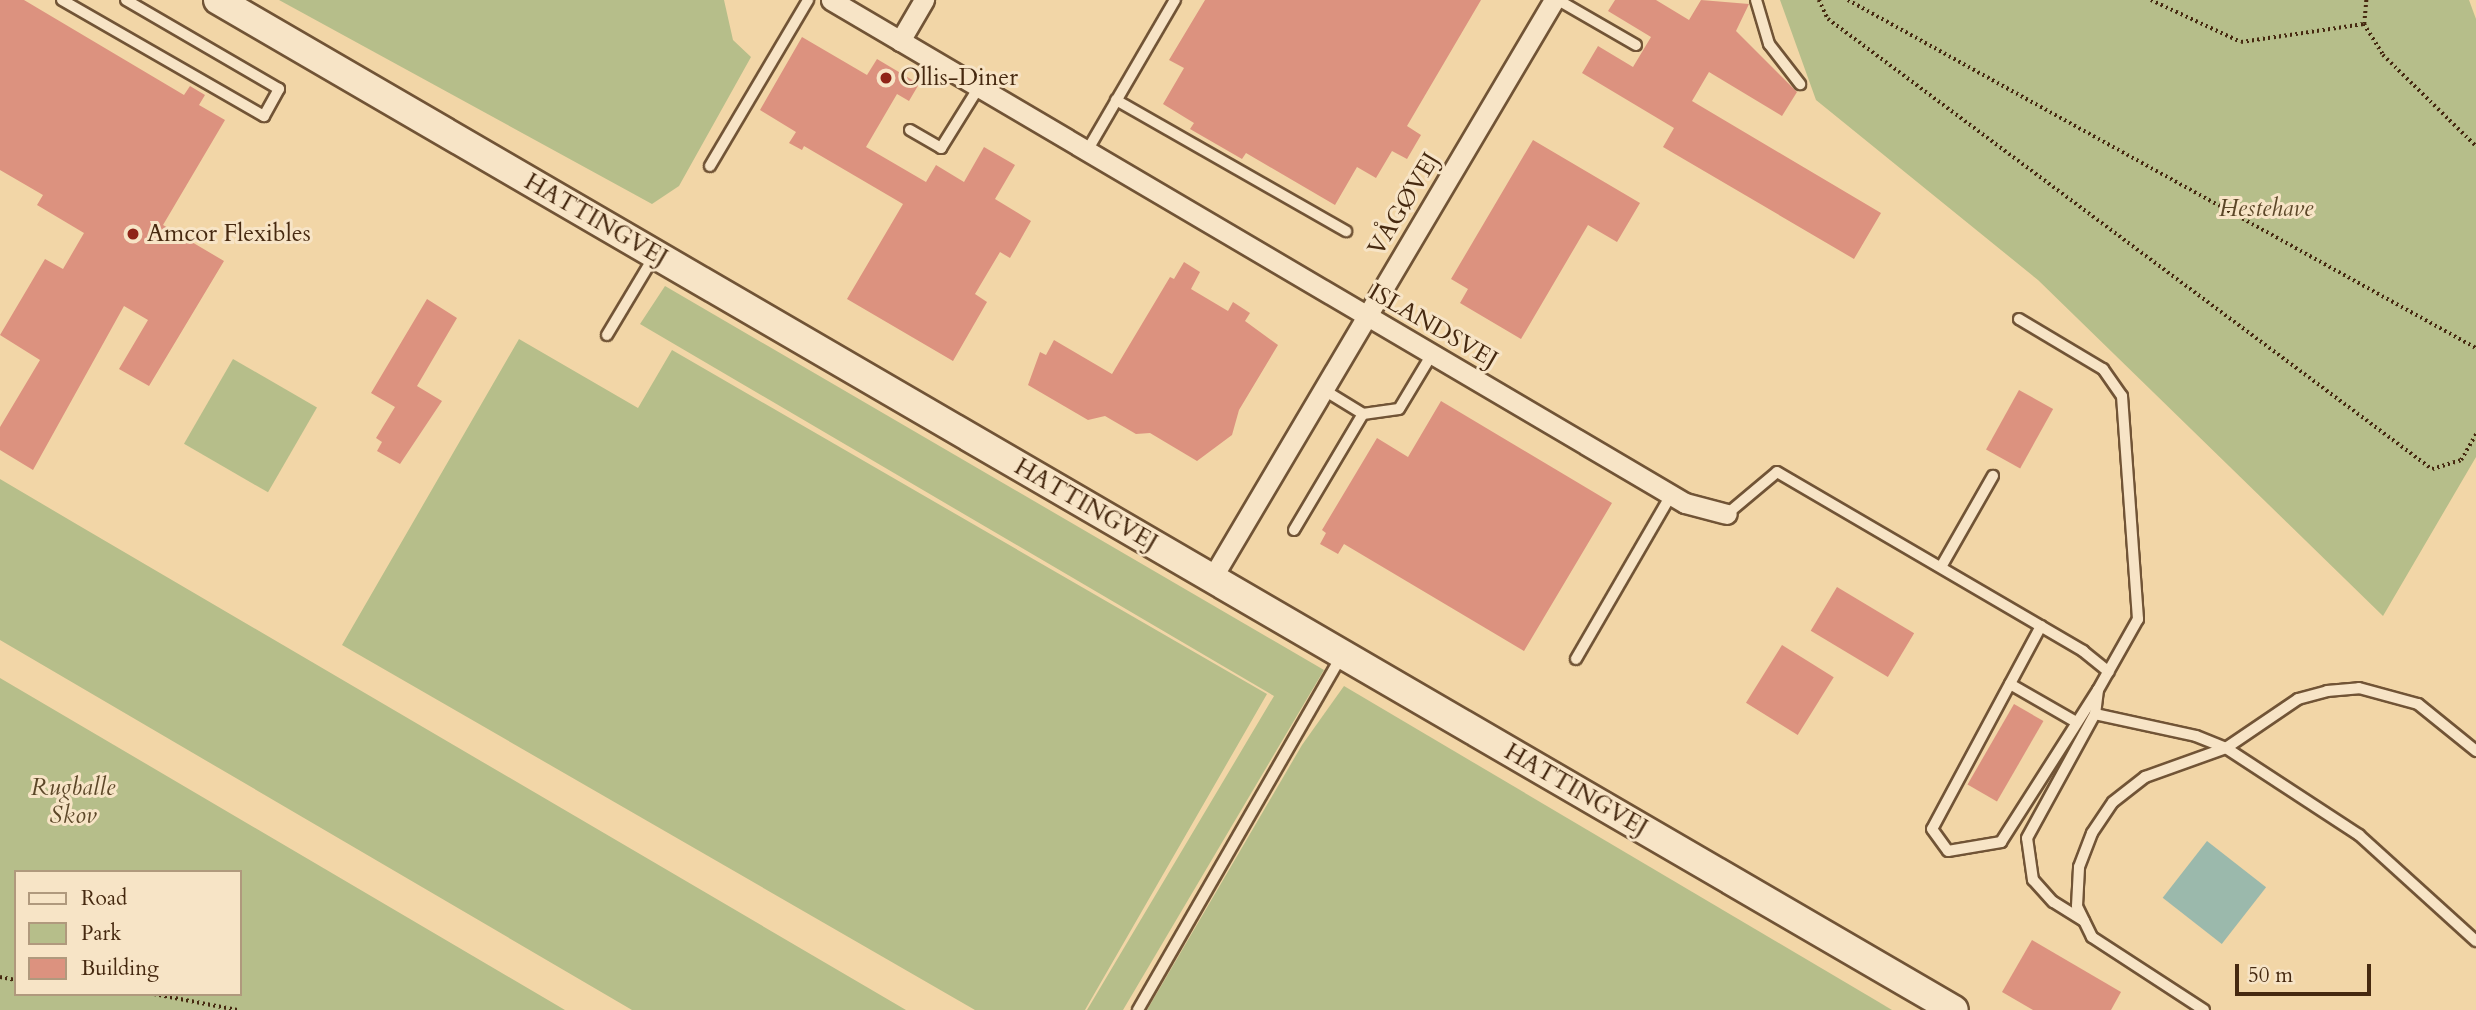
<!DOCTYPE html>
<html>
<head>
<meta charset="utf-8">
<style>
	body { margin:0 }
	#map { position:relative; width:2476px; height:1010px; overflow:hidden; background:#f2d6a7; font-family:Cardo,serif }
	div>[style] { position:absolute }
	.green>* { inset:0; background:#b6be8a; transform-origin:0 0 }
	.water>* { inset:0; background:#9bb9ac; transform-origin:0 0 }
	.building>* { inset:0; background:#dc927f; transform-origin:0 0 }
	.path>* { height:3.5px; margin-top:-1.75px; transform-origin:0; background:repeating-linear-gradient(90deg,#462910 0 2px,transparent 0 5.5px) }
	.roads { filter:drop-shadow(2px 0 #715436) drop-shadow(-2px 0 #715436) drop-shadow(0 2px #715436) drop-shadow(0 -2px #715436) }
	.lane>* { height:10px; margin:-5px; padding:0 5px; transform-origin:5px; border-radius:5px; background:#f7e4c6 }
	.street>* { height:19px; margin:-9.5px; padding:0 9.5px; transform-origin:9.5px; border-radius:9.5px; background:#f7e4c6 }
	.secondary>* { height:28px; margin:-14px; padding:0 14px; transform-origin:14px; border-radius:14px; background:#f7e4c6 }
	.dots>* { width:19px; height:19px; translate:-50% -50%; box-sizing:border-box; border:4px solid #f7e4c6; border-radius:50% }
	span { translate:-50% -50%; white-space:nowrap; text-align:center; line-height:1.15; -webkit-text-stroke:6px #f7e4c6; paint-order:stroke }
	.poi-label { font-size:24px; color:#462910 }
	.left { translate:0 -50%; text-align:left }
	.street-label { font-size:24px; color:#462910 }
	.park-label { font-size:24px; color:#5c4728; font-style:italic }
	.legend { position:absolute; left:14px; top:870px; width:228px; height:126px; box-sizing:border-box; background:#f7e4c6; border:2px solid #b0997d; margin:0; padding:9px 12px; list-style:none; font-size:21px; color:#462910 }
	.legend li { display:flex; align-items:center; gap:14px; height:35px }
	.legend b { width:35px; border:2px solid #b0997d }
	.scale { position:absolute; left:2235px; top:964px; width:136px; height:32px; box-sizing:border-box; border:4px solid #462910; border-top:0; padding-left:9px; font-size:21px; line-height:24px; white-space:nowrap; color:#462910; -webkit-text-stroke:5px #f7e4c6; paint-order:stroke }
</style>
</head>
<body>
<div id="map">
	<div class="green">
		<i style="clip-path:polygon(279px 0,724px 0,733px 40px,751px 57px,679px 186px,652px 204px)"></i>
		<i style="clip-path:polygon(1780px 0,2469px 0,2476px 19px,2476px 457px,2383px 616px,2038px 280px,1816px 100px)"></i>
		<i style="clip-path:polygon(665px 286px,1324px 670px,1123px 1010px,1087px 1010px,1274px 696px,640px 324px)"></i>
		<i style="clip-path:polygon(519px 339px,638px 408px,672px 350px,1267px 694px,1085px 1010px,975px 1010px,342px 645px)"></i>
		<i style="left:233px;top:359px;width:97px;height:98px;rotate:30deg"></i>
		<i style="clip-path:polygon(0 479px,78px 525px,906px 1010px,632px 1010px,0 640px)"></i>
		<i style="clip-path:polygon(evenodd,0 678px,565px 1010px,0 1010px,0 678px,16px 872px,240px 872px,240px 994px,16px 994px,16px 872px)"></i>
		<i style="clip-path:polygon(1344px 686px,1877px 1001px,1892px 1010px,1147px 1010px,1302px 745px)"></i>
	</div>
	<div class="water">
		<i style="left:2207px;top:841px;width:75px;height:72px;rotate:38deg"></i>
	</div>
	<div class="building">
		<i style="clip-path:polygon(0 0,24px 0,184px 95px,190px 86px,205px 95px,199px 105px,225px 120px,163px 225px,224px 261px,149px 386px,119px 369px,148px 320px,124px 306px,33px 470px,0 450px,0 427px,40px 360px,0 335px,45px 259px,63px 269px,84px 233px,37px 205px,43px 195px,0 170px)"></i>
		<i style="clip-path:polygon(1205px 0,1481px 0,1407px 126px,1421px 135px,1407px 159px,1392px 151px,1376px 178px,1357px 167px,1335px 205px,1246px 153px,1242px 159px,1190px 129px,1194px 123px,1163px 104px,1184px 68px,1169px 60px)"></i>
		<i style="clip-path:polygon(1615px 0,1656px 0,1689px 20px,1701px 0,1749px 4px,1736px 31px,1797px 92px,1782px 116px,1709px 72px,1692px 101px,1881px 213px,1854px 259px,1663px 147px,1674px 128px,1582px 73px,1598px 46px,1633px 67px,1651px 37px,1608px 11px)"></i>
		<i style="clip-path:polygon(802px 37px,867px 75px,877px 59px,919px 84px,909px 101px,897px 94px,866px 147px,926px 182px,936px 165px,964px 182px,984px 147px,1015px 165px,995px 199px,1031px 221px,1010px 258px,1000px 252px,975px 294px,987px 302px,953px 361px,847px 299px,903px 204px,804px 146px,802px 150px,789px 143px,796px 132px,760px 110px)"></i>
		<i style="clip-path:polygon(1533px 140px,1640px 203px,1617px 242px,1588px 225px,1521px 339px,1460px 303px,1468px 289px,1451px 279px)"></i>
		<i style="clip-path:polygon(1184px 262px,1200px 272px,1191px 289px,1228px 311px,1233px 302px,1250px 313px,1245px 321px,1278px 345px,1239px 410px,1232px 435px,1197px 461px,1150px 433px,1136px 434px,1105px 416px,1088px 420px,1028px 385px,1040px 352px,1046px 355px,1054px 340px,1112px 374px,1170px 277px,1174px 279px)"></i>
		<i style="clip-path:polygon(427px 299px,457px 318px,417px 386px,442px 401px,400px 464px,377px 451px,382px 442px,376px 438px,395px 407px,371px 393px)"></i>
		<i style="left:2019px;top:390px;width:39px;height:68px;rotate:29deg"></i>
		<i style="clip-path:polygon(1441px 401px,1612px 503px,1524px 651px,1344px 544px,1338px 554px,1320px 544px,1326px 533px,1322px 530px,1377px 438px,1408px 457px)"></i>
		<i style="left:1837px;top:587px;width:90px;height:51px;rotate:31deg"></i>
		<i style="left:1782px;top:645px;width:61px;height:68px;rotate:32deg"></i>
		<i style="left:2014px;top:704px;width:34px;height:93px;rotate:30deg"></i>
		<i style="clip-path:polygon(2032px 940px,2121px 992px,2111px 1010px,2033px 1010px,2002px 992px)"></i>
	</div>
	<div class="path">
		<i style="left:1819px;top:0;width:21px;rotate:65deg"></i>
		<i style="left:1828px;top:19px;width:753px;rotate:36.69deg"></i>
		<i style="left:2432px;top:469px;width:30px;rotate:-17deg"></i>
		<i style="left:2461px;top:460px;width:30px;rotate:-60deg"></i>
		<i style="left:1848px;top:0;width:718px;rotate:28.99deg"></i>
		<i style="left:2151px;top:0;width:99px;rotate:25deg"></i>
		<i style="left:2241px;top:42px;width:124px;rotate:-8.3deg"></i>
		<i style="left:2364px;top:24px;width:36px;rotate:58deg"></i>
		<i style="left:2383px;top:55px;width:130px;rotate:44.4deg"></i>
		<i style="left:2364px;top:24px;width:24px;rotate:-85deg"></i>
		<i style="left:0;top:977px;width:16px;rotate:11deg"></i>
		<i style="left:154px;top:994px;width:85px;rotate:10.9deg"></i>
	</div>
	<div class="roads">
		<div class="lane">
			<i style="left:62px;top:0;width:233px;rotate:29.9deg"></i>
			<i style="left:264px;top:116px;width:31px;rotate:-61deg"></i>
			<i style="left:279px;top:89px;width:177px;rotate:-149.8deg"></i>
			<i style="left:1558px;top:0;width:90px;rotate:30deg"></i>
			<i style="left:1756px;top:0;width:46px;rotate:73.5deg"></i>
			<i style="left:1769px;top:44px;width:51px;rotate:52.2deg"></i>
			<i style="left:1116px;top:100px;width:265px;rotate:29.7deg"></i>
			<i style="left:910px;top:130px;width:36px;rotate:30deg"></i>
			<i style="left:941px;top:148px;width:72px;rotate:-58.1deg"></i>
			<i style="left:1087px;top:151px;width:175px;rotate:-59.8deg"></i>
			<i style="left:710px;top:166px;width:193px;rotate:-59.4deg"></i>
			<i style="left:2019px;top:319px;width:98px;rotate:30.8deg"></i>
			<i style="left:2103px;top:369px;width:33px;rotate:55deg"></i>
			<i style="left:2122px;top:396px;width:224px;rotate:85.9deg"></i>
			<i style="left:2138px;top:619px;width:81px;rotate:119.4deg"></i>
			<i style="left:2098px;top:690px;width:24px;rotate:97deg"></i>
			<i style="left:607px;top:335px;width:90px;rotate:-59.1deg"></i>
			<i style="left:1324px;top:390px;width:46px;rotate:31.6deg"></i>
			<i style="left:1727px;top:514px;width:65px;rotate:-40deg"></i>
			<i style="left:1777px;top:472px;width:355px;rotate:30.3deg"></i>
			<i style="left:2083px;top:651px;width:33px;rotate:39deg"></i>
			<i style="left:1294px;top:530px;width:135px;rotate:-59.3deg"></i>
			<i style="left:1363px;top:414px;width:36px;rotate:-8deg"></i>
			<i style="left:1399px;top:409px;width:64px;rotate:-59deg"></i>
			<i style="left:1941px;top:567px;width:105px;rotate:-60.3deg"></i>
			<i style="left:2041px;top:626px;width:230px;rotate:118.2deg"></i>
			<i style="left:1932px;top:829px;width:27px;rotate:54deg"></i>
			<i style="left:1948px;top:851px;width:54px;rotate:-9.6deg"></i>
			<i style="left:2001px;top:842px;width:180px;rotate:-57.5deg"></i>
			<i style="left:1576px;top:659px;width:190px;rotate:-59.9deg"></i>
			<i style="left:2010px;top:684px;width:76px;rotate:29.9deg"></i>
			<i style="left:2084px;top:921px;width:36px;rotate:-148deg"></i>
			<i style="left:2053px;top:902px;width:30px;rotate:-132deg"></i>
			<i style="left:2033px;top:880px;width:42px;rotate:-98.1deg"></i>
			<i style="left:2027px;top:838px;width:141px;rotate:-61.3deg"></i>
			<i style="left:2095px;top:714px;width:103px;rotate:12.3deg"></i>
			<i style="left:2196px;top:736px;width:32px;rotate:22deg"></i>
			<i style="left:2226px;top:748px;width:159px;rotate:33.2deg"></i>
			<i style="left:2359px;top:835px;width:158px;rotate:42.2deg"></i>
			<i style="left:1138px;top:1010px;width:409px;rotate:-60.1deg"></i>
			<i style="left:2204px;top:1010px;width:134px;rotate:-146.9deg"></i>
			<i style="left:2092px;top:937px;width:34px;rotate:-116deg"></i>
			<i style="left:2077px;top:906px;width:39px;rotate:-87deg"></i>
			<i style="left:2079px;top:867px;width:36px;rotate:-69deg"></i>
			<i style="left:2092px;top:833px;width:37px;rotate:-56deg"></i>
			<i style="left:2113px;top:802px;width:41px;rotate:-38deg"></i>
			<i style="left:2145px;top:777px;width:86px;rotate:-19.7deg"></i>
			<i style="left:2226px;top:748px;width:87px;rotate:-34.2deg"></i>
			<i style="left:2298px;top:699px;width:30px;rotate:-15deg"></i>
			<i style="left:2327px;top:691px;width:32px;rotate:-5deg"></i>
			<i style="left:2359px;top:688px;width:61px;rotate:15.2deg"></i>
			<i style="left:2418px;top:704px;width:75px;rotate:39deg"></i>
		</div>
		<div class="street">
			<i style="left:831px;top:0;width:991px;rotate:30.5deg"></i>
			<i style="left:1685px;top:503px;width:43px;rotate:14.7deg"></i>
			<i style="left:900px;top:41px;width:48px;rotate:-59.7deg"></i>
			<i style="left:1212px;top:578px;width:672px;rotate:-59.39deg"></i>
		</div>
		<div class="secondary">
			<i style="left:218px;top:0;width:2008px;rotate:30.19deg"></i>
		</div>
	</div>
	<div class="dots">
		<i style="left:886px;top:78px;background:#8f2418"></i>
		<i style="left:133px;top:234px;background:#8f2418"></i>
	</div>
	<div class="poi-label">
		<span class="left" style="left:900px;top:78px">Ollis-Diner</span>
		<span class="left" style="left:147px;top:234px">Amcor Flexibles</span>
	</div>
	<div class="street-label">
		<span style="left:1404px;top:204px;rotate:-59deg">VÅGØVEJ</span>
		<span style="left:596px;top:220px;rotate:30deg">HATTINGVEJ</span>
		<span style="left:1433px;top:326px;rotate:30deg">ISLANDSVEJ</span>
		<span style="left:1086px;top:505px;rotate:30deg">HATTINGVEJ</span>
		<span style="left:1576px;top:790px;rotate:30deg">HATTINGVEJ</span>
	</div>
	<div class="park-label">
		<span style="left:2266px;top:209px">Hestehave</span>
		<span style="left:73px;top:802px">Rugballe<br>Skov</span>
	</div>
	<ul class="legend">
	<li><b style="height:9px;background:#f7e4c6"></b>Road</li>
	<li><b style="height:19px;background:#b6be8a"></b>Park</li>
	<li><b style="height:19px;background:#dc927f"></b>Building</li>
	</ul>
	<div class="scale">50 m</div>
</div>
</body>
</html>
